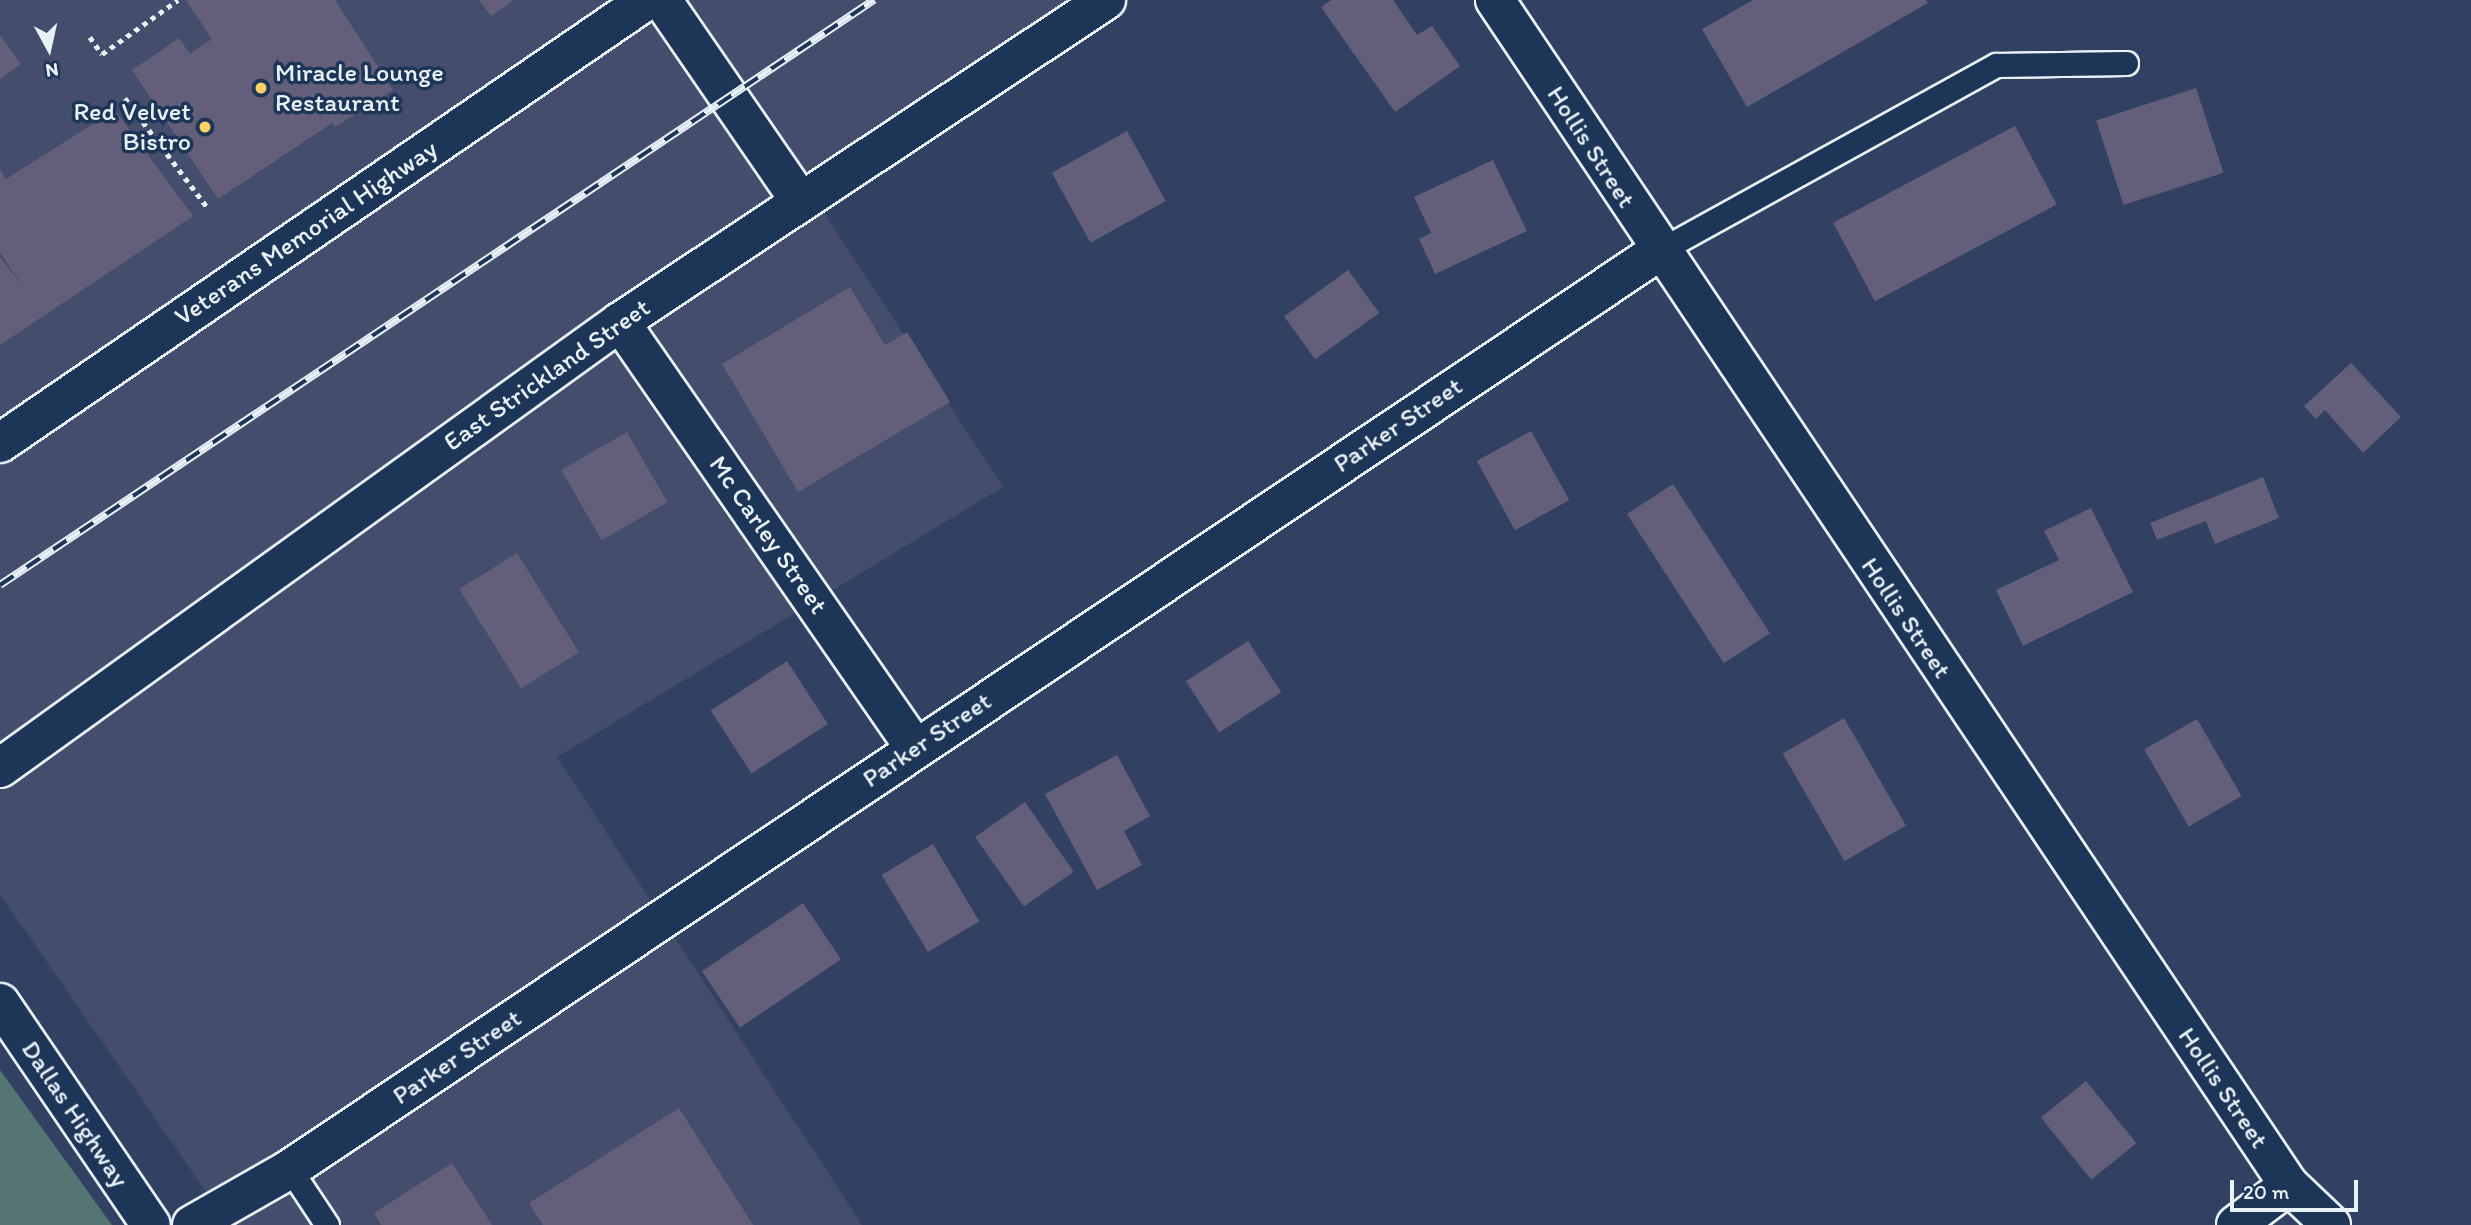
<!DOCTYPE html>
<html>
<head>
<meta charset="utf-8">
<style>
	body { margin:0 }
	#map { position:relative; width:2471px; height:1225px; overflow:hidden; background:#324162; font-family:Itim,sans-serif }
	div>[style] { position:absolute }
	.built>* { inset:0; background:#444d6c }
	.green>* { inset:0; background:#557574 }
	.building>* { inset:0; background:#635e7a; transform-origin:0 0 }
	.path>* { height:4.5px; margin-top:-2.25px; transform-origin:0; background:repeating-linear-gradient(90deg,#e8f1f8 0 5px,transparent 0 10px) }
	.roads { filter:drop-shadow(2px 0 #e8f1f8) drop-shadow(-2px 0 #e8f1f8) drop-shadow(0 2px #e8f1f8) drop-shadow(0 -2px #e8f1f8) }
	.lane>* { height:23px; margin:-11.5px; padding:0 11.5px; transform-origin:11.5px; border-radius:11.5px; background:#1d3557 }
	.street>* { height:38px; margin:-19px; padding:0 19px; transform-origin:19px; border-radius:19px; background:#1d3557 }
	.primary>* { height:38px; margin:-19px; padding:0 19px; transform-origin:19px; border-radius:19px; background:#1d3557 }
	.rail>* { height:8px; margin-top:-4px; transform-origin:0; background:repeating-linear-gradient(90deg,#1d3557 0 16px,#e8f1f8 0 32px); box-sizing:border-box; border-block:2px solid #e8f1f8 }
	.dots>* { width:19px; height:19px; translate:-50% -50%; box-sizing:border-box; border:4px solid #1d3557; border-radius:50% }
	span { translate:-50% -50%; white-space:nowrap; text-align:center; line-height:1.15; -webkit-text-stroke:7px #1d3557; paint-order:stroke }
	.poi-label { font-size:26px; color:#e8f1f8 }
	.left { translate:0 -50%; text-align:left }
	.right { translate:-100% -50%; text-align:right }
	.street-label { font-size:26px; color:#e8f1f8 }
	.north { position:absolute; left:14px; top:14px; width:70px; height:70px; -webkit-text-stroke:5px #1d3557; paint-order:stroke; rotate:172deg; font-size:19px; font-weight:700; line-height:28px; text-align:center; color:#e8f1f8 }
	.north::after { content:''; display:block; margin:auto; width:24px; height:32px; background:#e8f1f8; clip-path:polygon(50% 0,100% 100%,50% 72%,0 100%) }
	.scale { position:absolute; left:2230px; top:1180px; width:128px; height:32px; box-sizing:border-box; border:4px solid #e8f1f8; border-top:0; padding-left:9px; font-size:21px; line-height:24px; white-space:nowrap; color:#e8f1f8; -webkit-text-stroke:5px #1d3557; paint-order:stroke }
</style>
</head>
<body>
<div id="map">
	<div class="built">
		<i style="clip-path:polygon(0 0,1106px 0,812px 194px,1003px 487px,557px 757px,862px 1225px,229px 1225px,0 894px)"></i>
	</div>
	<div class="green">
		<i style="clip-path:polygon(0 1070px,112px 1225px,0 1225px)"></i>
	</div>
	<div class="building">
		<i style="clip-path:polygon(186px 0,335px 0,393px 90px,335px 127px,332px 123px,218px 199px,132px 70px,179px 38px,190px 54px,212px 39px)"></i>
		<i style="clip-path:polygon(479px 0,514px 0,491px 16px)"></i>
		<i style="clip-path:polygon(1331px 0,1393px 0,1417px 35px,1432px 26px,1460px 66px,1395px 112px,1321px 7px)"></i>
		<i style="clip-path:polygon(1753px 0,1926px 0,1928px 3px,1747px 107px,1702px 29px)"></i>
		<i style="clip-path:polygon(0 35px,21px 64px,0 79px)"></i>
		<i style="left:2196px;top:88px;width:89px;height:105px;rotate:72deg"></i>
		<i style="clip-path:polygon(115px 110px,193px 216px,0 345px,0 257px,25px 289px,0 253px,0 170px,6px 179px)"></i>
		<i style="left:2015px;top:126px;width:89px;height:206px;rotate:62deg"></i>
		<i style="left:1127px;top:131px;width:80px;height:86px;rotate:61deg"></i>
		<i style="clip-path:polygon(1493px 160px,1527px 231px,1435px 274px,1419px 239px,1431px 233px,1414px 197px)"></i>
		<i style="left:1348px;top:270px;width:53px;height:79px;rotate:54deg"></i>
		<i style="clip-path:polygon(850px 287px,885px 345px,907px 332px,950px 402px,798px 492px,722px 364px)"></i>
		<i style="clip-path:polygon(2351px 363px,2401px 417px,2363px 453px,2325px 410px,2316px 419px,2304px 406px)"></i>
		<i style="left:1531px;top:431px;width:79px;height:62px;rotate:61deg"></i>
		<i style="left:627px;top:432px;width:81px;height:76px;rotate:60deg"></i>
		<i style="clip-path:polygon(2263px 477px,2279px 518px,2215px 544px,2206px 521px,2157px 540px,2150px 523px)"></i>
		<i style="left:1673px;top:484px;width:178px;height:55px;rotate:57deg"></i>
		<i style="clip-path:polygon(2091px 508px,2133px 592px,2023px 646px,1996px 590px,2059px 560px,2044px 531px)"></i>
		<i style="left:517px;top:553px;width:117px;height:68px;rotate:58deg"></i>
		<i style="left:1248px;top:641px;width:61px;height:74px;rotate:57deg"></i>
		<i style="left:787px;top:661px;width:75px;height:91px;rotate:57deg"></i>
		<i style="left:1844px;top:718px;width:124px;height:71px;rotate:60deg"></i>
		<i style="left:2197px;top:719px;width:89px;height:61px;rotate:60deg"></i>
		<i style="clip-path:polygon(1117px 755px,1150px 816px,1124px 831px,1142px 865px,1097px 890px,1045px 794px)"></i>
		<i style="left:1025px;top:802px;width:85px;height:61px;rotate:55deg"></i>
		<i style="left:933px;top:844px;width:90px;height:60px;rotate:59deg"></i>
		<i style="left:803px;top:903px;width:68px;height:122px;rotate:56deg"></i>
		<i style="left:2086px;top:1081px;width:80px;height:58px;rotate:51deg"></i>
		<i style="clip-path:polygon(679px 1108px,753px 1225px,543px 1225px,529px 1203px)"></i>
		<i style="clip-path:polygon(452px 1163px,492px 1225px,381px 1225px,374px 1213px)"></i>
	</div>
	<div class="path">
		<i style="left:90px;top:37px;width:21px;rotate:55deg"></i>
		<i style="left:102px;top:54px;width:93px;rotate:-35.4deg"></i>
		<i style="left:125px;top:98px;width:136px;rotate:53deg"></i>
	</div>
	<div class="roads">
		<div class="lane">
			<i style="left:1659px;top:251px;width:385px;rotate:-28.9deg"></i>
			<i style="left:1996px;top:65px;width:130px;rotate:-0.9deg"></i>
			<i style="left:290px;top:1169px;width:67px;rotate:56.5deg"></i>
		</div>
		<div class="street">
			<i style="left:662px;top:0;width:244px;rotate:55.5deg"></i>
			<i style="left:1495px;top:0;width:1426px;rotate:56.18deg"></i>
			<i style="left:2289px;top:1185px;width:58px;rotate:43.6deg"></i>
			<i style="left:620px;top:322px;width:518px;rotate:55.3deg"></i>
			<i style="left:0;top:768px;width:764px;rotate:-35.73deg"></i>
			<i style="left:620px;top:322px;width:583px;rotate:-33.53deg"></i>
			<i style="left:192px;top:1225px;width:113px;rotate:-29.7deg"></i>
			<i style="left:290px;top:1169px;width:1648px;rotate:-33.84deg"></i>
			<i style="left:2236px;top:1225px;width:66px;rotate:-37deg"></i>
		</div>
		<div class="primary">
			<i style="left:0;top:443px;width:784px;rotate:-34.4deg"></i>
			<i style="left:0;top:1003px;width:268px;rotate:55.8deg"></i>
		</div>
	</div>
	<div class="rail">
		<i style="left:0;top:585px;width:1052px;rotate:-33.8deg"></i>
	</div>
	<div class="dots">
		<i style="left:261px;top:88px;background:#ffd166"></i>
		<i style="left:205px;top:127px;background:#ffd166"></i>
	</div>
	<div class="poi-label">
		<span class="left" style="left:275px;top:88px">Miracle Lounge<br>Restaurant</span>
		<span class="right" style="left:191px;top:127px">Red Velvet<br>Bistro</span>
	</div>
	<div class="street-label">
		<span style="left:1591px;top:147px;rotate:57deg">Hollis Street</span>
		<span style="left:306px;top:233px;rotate:-34deg">Veterans Memorial Highway</span>
		<span style="left:547px;top:375px;rotate:-35deg">East Strickland Street</span>
		<span style="left:1398px;top:425px;rotate:-34deg">Parker Street</span>
		<span style="left:768px;top:535px;rotate:55deg">Mc Carley Street</span>
		<span style="left:1906px;top:618px;rotate:56deg">Hollis Street</span>
		<span style="left:927px;top:740px;rotate:-34deg">Parker Street</span>
		<span style="left:457px;top:1057px;rotate:-34deg">Parker Street</span>
		<span style="left:2223px;top:1088px;rotate:56deg">Hollis Street</span>
		<span style="left:75px;top:1114px;rotate:56deg">Dallas Highway</span>
	</div>
	<div class="north">N</div>
	<div class="scale">20 m</div>
</div>
</body>
</html>
